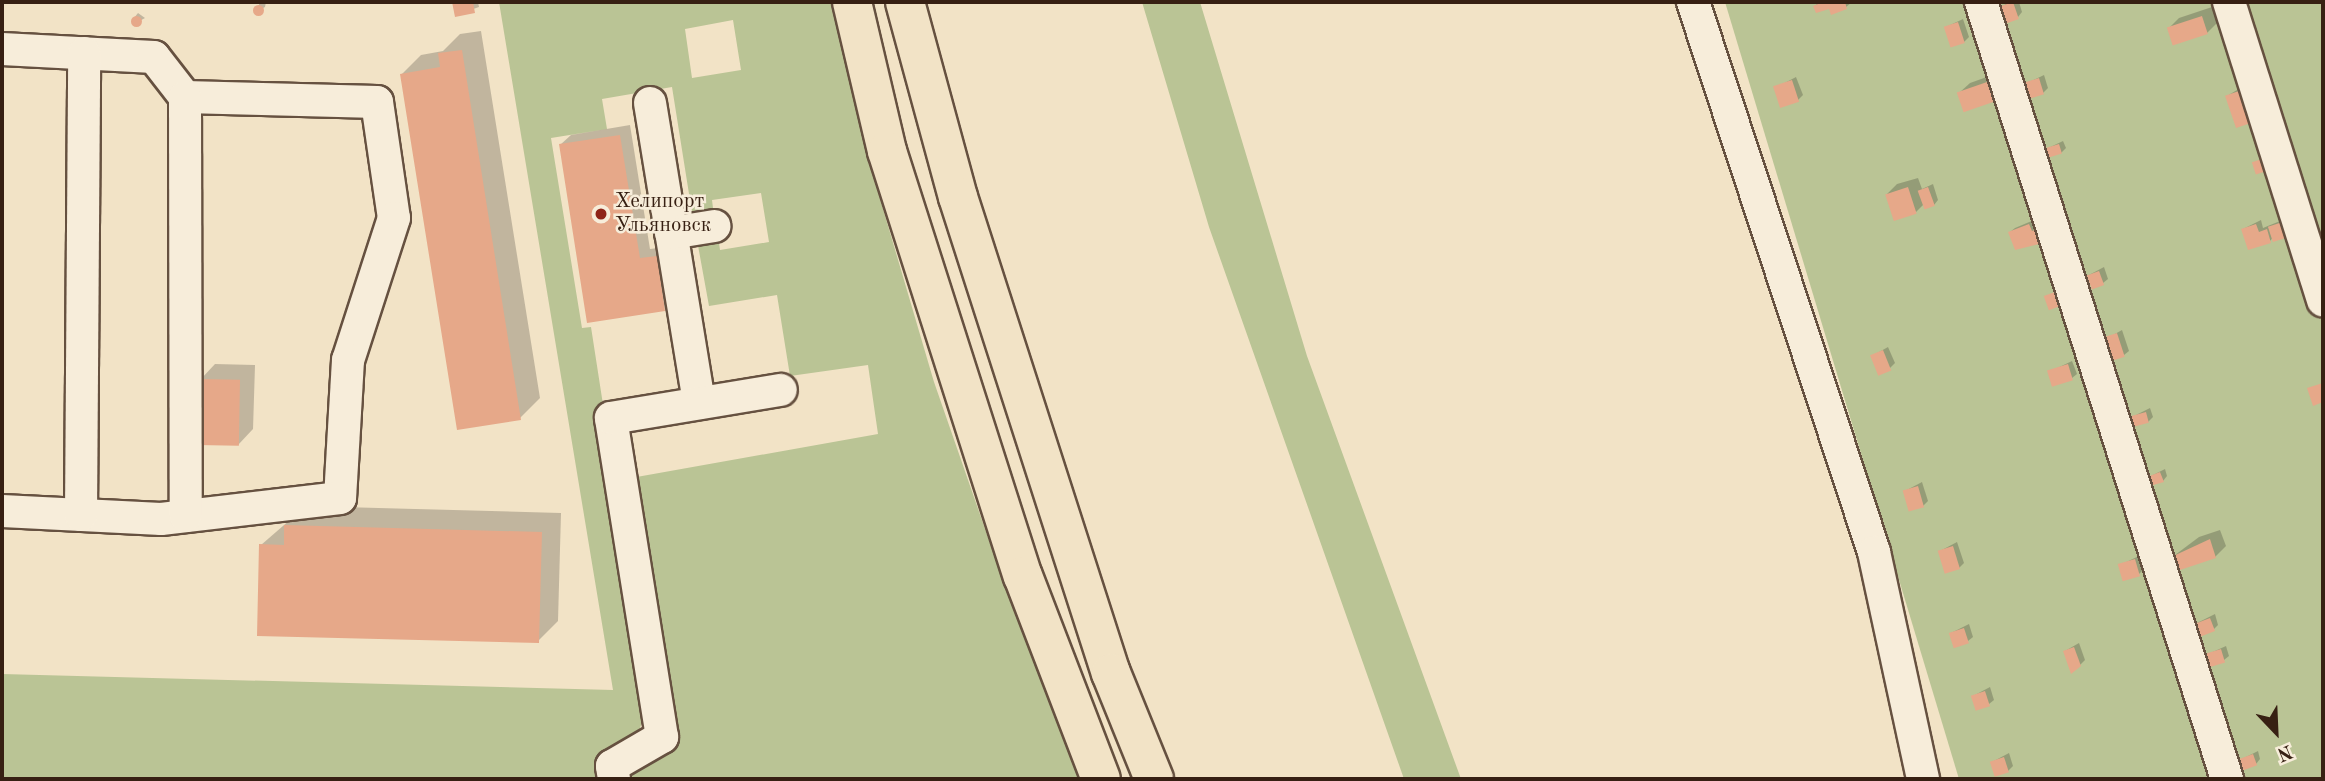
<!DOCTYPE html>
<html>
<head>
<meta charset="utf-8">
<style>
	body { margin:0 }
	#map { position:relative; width:2325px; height:781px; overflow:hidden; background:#f2e3c6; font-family:"Old Standard TT",serif }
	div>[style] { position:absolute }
	.green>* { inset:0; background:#bac495 }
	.shadow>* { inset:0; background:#0003 }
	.building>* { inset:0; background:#e6a889; transform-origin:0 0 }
	.round { border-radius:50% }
	.roads { filter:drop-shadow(2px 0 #665140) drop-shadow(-2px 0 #665140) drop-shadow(0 2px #665140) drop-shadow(0 -2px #665140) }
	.minor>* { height:32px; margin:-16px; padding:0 16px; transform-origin:16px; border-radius:16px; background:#f7edda }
	.highway>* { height:38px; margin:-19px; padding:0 19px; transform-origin:19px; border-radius:19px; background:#f2e3c6 }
	.dots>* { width:19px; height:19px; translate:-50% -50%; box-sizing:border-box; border:4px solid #f7edda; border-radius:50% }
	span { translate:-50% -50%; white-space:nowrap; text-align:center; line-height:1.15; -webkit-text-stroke:5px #f7edda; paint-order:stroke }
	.poi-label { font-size:21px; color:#372013 }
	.left { translate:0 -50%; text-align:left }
	.frame { position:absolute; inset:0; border:4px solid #372013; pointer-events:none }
	.north { position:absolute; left:2241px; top:697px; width:70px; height:70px; -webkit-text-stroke:5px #f7edda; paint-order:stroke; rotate:157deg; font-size:19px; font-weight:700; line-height:28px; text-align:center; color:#372013 }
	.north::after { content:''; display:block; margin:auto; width:24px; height:32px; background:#372013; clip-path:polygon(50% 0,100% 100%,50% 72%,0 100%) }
</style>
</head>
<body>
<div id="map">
	<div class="green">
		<i style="clip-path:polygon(evenodd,499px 2px,832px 2px,866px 151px,934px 382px,992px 549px,1081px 779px,629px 779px,628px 775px,673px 749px,631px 478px,878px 434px,868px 365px,790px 376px,777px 295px,709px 306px,697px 240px,718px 236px,720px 250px,769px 242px,761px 193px,712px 200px,714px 216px,693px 219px,672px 87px,602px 99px,607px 129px,551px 138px,582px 328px,591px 327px,606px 424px,604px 484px,608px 484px,645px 713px,637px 737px,623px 752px,628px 779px,2px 779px,2px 674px,613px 690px,499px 2px,733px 20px,741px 70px,692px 78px,685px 29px,733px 20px)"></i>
		<i style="clip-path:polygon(1142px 2px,1200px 2px,1307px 356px,1461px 779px,1404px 779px,1209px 227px)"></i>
		<i style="clip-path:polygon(1725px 2px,2323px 2px,2323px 779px,1959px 779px)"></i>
	</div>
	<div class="shadow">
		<i style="clip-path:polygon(260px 2px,266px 2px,265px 7px,256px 12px)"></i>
		<i style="clip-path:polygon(454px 2px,478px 2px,479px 7px,456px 15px)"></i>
		<i style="clip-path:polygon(1819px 2px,1851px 2px,1851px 3px,1846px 7px,1815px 6px)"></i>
		<i style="clip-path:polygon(2009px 2px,2019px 2px,2022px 12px,2018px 17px,1998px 9px)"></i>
		<i style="clip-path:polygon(2212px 7px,2218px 22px,2207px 33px,2169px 28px,2179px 18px)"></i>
		<i style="clip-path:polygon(138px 13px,145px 18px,134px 24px,134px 18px)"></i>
		<i style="clip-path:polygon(1963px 19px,1969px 37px,1964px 42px,1946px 27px)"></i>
		<i style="clip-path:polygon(481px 31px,540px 398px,520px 418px,402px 74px,421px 55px,443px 51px,460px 34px)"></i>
		<i style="clip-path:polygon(1998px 73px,2004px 90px,1993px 100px,1966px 110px,1959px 93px,1970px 83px)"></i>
		<i style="clip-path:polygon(2044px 75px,2048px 88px,2043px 93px,2027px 83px)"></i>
		<i style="clip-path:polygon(1796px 77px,1803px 95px,1798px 100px,1775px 88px)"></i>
		<i style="clip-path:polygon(2252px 81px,2263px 110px,2227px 96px)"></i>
		<i style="clip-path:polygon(630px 125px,650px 249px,666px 247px,674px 299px,664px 309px,560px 145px,571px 135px)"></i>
		<i style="clip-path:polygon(2063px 141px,2066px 148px,2061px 153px,2044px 150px)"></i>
		<i style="clip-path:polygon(1918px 178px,1922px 189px,1933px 184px,1938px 200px,1934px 205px,1924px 204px,1916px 212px,1887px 194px,1897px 184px)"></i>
		<i style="clip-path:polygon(2290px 217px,2270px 241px,2243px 229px,2261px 220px,2263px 228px)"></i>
		<i style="clip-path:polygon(2034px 220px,2051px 236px,2010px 232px,2015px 228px)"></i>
		<i style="clip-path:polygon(2104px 267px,2108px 279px,2103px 283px,2089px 275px)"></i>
		<i style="clip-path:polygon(2122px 330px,2129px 351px,2124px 355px,2106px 339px)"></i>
		<i style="clip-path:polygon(1888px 347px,1895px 363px,1890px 368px,1872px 356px)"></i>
		<i style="clip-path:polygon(2072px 361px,2077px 374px,2072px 378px,2049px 372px)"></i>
		<i style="clip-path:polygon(215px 364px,255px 365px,253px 429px,238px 445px,200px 380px)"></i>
		<i style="clip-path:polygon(2150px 408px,2153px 417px,2148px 422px,2130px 418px)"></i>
		<i style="clip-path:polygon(2165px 469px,2167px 476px,2163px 481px,2149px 477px)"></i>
		<i style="clip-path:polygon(1922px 482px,1928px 501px,1923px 506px,1905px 491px)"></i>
		<i style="clip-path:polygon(306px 506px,561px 513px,558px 621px,538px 641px,261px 545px)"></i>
		<i style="clip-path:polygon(2220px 530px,2226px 546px,2215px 557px,2171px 558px,2199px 537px)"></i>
		<i style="clip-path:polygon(1957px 542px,1964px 563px,1959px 568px,1940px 551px)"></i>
		<i style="clip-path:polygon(2139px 556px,2143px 570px,2139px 574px,2120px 565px)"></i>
		<i style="clip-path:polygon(2215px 614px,2218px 625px,2214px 629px,2195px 624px)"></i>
		<i style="clip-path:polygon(1969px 624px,1973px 637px,1968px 641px,1951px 633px)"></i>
		<i style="clip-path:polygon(2079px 643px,2085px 660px,2080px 665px,2065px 651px)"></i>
		<i style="clip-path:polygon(2226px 646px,2229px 656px,2224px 660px,2206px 655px)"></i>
		<i style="clip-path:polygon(1990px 687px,1994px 700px,1989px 704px,1973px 696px)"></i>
		<i style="clip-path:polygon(2258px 751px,2260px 759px,2256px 764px,2240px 760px)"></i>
		<i style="clip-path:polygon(2009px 753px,2013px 766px,2008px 771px,1992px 762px)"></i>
	</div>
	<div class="building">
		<i style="clip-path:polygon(452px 2px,473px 2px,475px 13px,455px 17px)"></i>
		<i style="clip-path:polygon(1823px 2px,1845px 2px,1847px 9px,1831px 15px,1829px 9px,1816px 13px,1813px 6px)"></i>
		<i style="left:2013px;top:2px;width:18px;height:18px;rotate:71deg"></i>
		<i class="round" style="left:252.5px;top:4.5px;width:11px;height:11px"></i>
		<i class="round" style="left:130.5px;top:15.5px;width:11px;height:11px"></i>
		<i style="left:2202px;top:16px;width:19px;height:37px;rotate:72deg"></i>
		<i style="left:1958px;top:22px;width:22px;height:15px;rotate:72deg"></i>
		<i style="clip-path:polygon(462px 50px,521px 420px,457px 430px,400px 74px,440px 67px,438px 53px)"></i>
		<i style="left:2039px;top:78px;width:17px;height:15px;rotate:73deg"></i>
		<i style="left:1792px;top:80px;width:23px;height:20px;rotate:72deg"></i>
		<i style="left:1987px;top:82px;width:21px;height:32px;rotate:71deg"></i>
		<i style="left:2242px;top:90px;width:34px;height:18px;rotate:71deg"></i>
		<i style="clip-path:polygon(620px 135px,640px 258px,657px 256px,665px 311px,587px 323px,559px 144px)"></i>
		<i style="left:2059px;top:144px;width:10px;height:18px;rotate:73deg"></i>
		<i style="left:2268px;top:157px;width:13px;height:17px;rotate:72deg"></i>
		<i style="left:1908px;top:187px;width:28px;height:24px;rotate:72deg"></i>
		<i style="left:1928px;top:187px;width:20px;height:11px;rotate:70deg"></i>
		<i style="left:2286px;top:221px;width:16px;height:19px;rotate:72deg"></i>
		<i style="clip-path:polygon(2029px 224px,2032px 231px,2042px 227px,2047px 242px,2015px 250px,2008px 232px)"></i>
		<i style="clip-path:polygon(2256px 224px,2259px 232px,2267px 229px,2271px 243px,2248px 250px,2241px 229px)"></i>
		<i style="left:2099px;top:271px;width:15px;height:13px;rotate:70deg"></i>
		<i style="left:2055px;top:292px;width:15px;height:12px;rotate:70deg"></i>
		<i style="left:2117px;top:333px;width:25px;height:14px;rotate:72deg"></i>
		<i style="left:1883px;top:350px;width:22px;height:14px;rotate:68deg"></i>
		<i style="left:2068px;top:364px;width:17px;height:22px;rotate:73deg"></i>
		<i style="left:198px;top:379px;width:42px;height:66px;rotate:1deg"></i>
		<i style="clip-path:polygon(2323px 383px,2323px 402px,2313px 406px,2307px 388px)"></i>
		<i style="left:2146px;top:412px;width:11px;height:19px;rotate:75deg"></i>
		<i style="clip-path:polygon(2160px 472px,2164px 482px,2150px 486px,2147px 477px)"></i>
		<i style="left:1918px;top:486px;width:22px;height:16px;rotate:74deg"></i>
		<i style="clip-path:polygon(284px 525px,542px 532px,539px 643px,257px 636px,259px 544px,284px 545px)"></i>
		<i style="clip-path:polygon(2210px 539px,2216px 558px,2174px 572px,2169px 558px)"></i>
		<i style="left:1953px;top:546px;width:24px;height:16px;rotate:73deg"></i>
		<i style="left:2135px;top:559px;width:18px;height:18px;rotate:74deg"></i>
		<i style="left:2210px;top:618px;width:14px;height:18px;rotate:69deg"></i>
		<i style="left:1964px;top:628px;width:16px;height:16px;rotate:72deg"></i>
		<i style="clip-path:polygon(2074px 647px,2081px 666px,2071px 674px,2063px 651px)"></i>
		<i style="left:2221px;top:649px;width:14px;height:18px;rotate:73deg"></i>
		<i style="left:1985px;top:691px;width:16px;height:15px;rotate:72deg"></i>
		<i style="left:2253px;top:754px;width:12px;height:16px;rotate:70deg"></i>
		<i style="left:2004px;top:757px;width:16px;height:15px;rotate:72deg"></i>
	</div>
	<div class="roads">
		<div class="minor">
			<i style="left:1693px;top:2px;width:579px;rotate:71.78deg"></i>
			<i style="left:1874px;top:552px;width:232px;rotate:77.8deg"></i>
			<i style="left:1981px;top:2px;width:815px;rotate:72.43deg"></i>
			<i style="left:2229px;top:2px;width:313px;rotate:72.5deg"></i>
			<i style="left:2px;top:49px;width:152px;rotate:3deg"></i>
			<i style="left:154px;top:57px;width:51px;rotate:52.2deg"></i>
			<i style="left:185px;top:97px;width:192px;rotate:1.5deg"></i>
			<i style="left:377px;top:102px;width:117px;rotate:81.7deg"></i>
			<i style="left:394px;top:218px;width:149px;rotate:107.9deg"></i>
			<i style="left:348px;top:360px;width:138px;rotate:93.3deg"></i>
			<i style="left:340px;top:498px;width:180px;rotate:173.3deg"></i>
			<i style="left:161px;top:519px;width:159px;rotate:-177.1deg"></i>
			<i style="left:185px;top:97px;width:419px;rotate:89.9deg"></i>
			<i style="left:650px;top:103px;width:304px;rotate:80.7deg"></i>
			<i style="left:671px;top:233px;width:44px;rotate:-9.2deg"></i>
			<i style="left:81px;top:515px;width:462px;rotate:-89.6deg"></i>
			<i style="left:614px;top:779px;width:13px;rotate:-99deg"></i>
			<i style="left:612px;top:766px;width:58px;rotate:-30.1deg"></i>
			<i style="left:662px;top:737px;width:323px;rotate:-99.1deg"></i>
			<i style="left:611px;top:418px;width:172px;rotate:-9.4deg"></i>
		</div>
		<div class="highway">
			<i style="left:852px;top:2px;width:153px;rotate:76.8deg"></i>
			<i style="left:887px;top:151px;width:446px;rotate:72.3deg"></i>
			<i style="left:1023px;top:576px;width:217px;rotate:69deg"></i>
			<i style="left:905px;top:2px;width:202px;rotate:74.8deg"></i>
			<i style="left:958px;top:197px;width:500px;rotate:72.2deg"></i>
			<i style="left:1111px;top:673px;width:114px;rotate:67.9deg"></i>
		</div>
	</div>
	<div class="dots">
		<i style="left:601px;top:214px;background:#8f2418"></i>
	</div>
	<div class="poi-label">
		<span class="left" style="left:615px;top:214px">Хелипорт<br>Ульяновск</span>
	</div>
	<div class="frame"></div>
	<div class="north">N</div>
</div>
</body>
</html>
